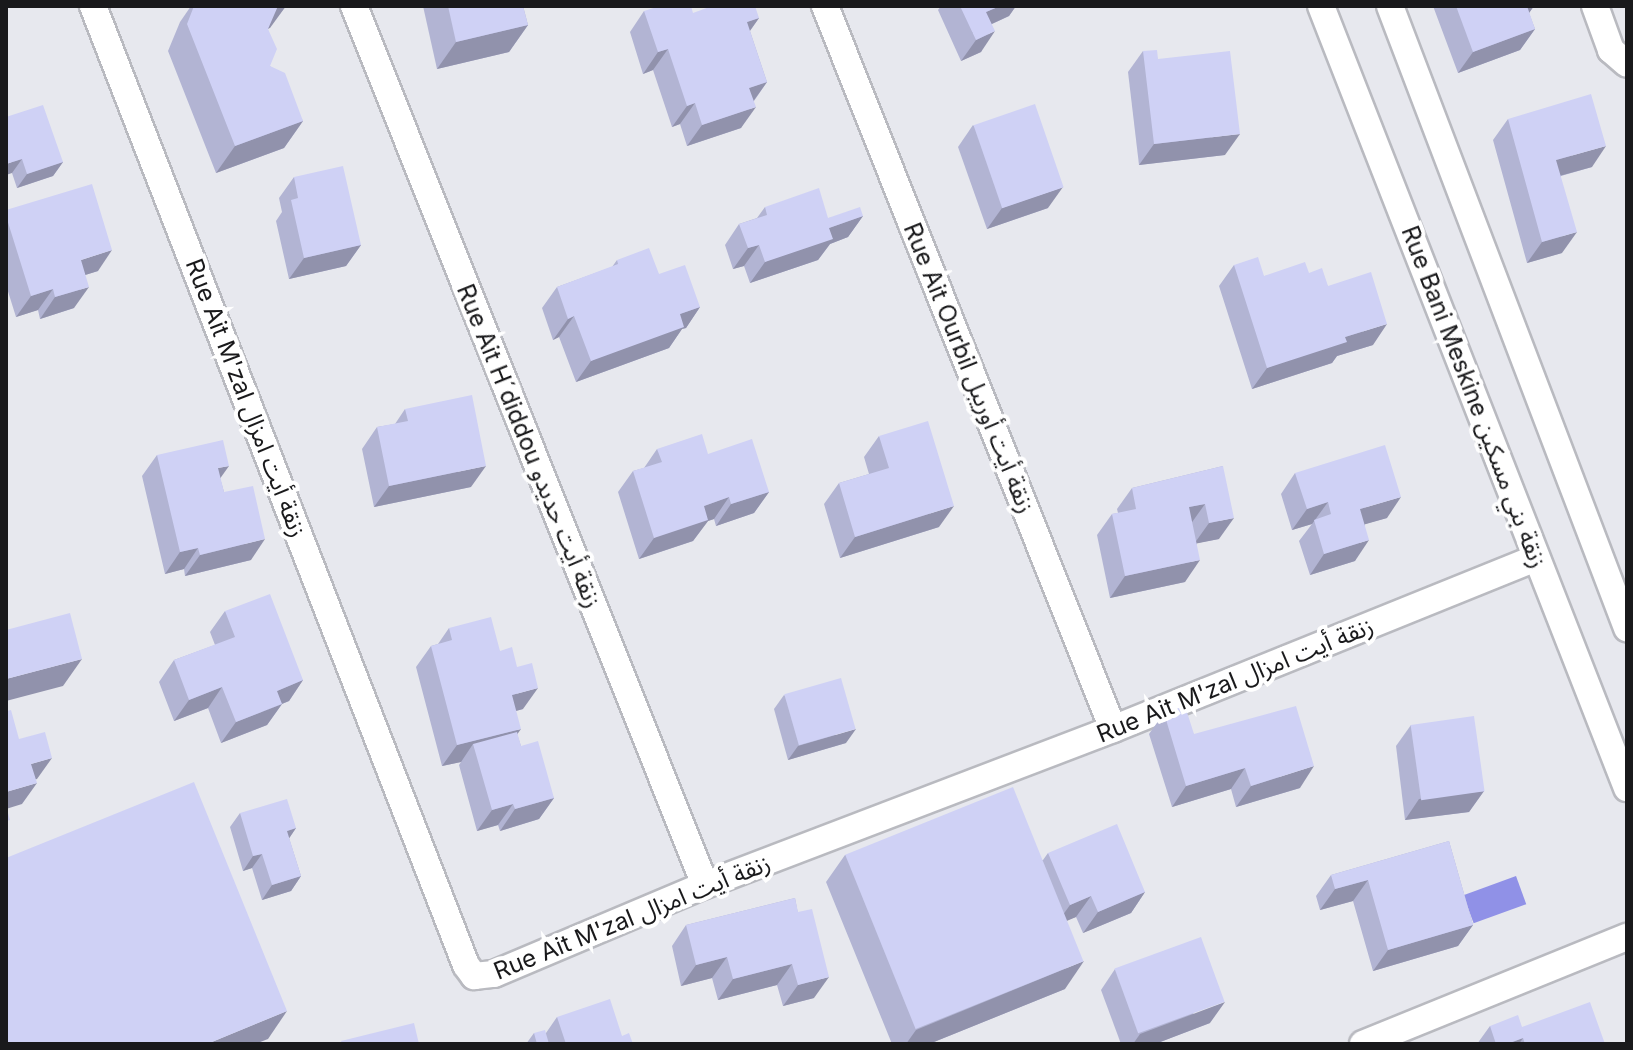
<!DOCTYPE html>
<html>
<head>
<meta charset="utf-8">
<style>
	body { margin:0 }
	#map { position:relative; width:1633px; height:1050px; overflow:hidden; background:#e7e8ee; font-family:Inter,"Noto Sans Arabic",sans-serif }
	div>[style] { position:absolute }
	.water>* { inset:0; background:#9091e7; transform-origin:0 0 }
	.roads { filter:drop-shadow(2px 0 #b9bac0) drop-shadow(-2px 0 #b9bac0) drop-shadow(0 2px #b9bac0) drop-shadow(0 -2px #b9bac0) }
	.minor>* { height:26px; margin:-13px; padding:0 13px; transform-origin:13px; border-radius:13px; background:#fff }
	.wall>* { inset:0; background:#b2b4d3 }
	.shaded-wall>* { inset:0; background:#9192ac }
	.building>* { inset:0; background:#cfd1f5; transform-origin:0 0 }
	span { translate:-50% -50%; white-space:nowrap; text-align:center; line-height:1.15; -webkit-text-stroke:8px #fff; paint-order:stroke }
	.street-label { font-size:24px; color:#19191b }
	.frame { position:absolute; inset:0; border:8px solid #19191b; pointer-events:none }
</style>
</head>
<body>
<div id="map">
	<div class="water">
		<i style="left:1516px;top:876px;width:30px;height:56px;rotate:70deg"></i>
	</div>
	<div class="roads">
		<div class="minor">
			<i style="left:93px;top:6px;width:1029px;rotate:68.75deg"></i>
			<i style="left:466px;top:965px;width:14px;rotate:54deg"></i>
			<i style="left:474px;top:976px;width:20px;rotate:-6deg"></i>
			<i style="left:494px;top:974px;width:229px;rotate:-22.9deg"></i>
			<i style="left:705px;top:885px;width:437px;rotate:-20.9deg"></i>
			<i style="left:1113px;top:729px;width:456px;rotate:-22deg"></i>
			<i style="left:354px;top:6px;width:946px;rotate:68.23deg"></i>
			<i style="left:825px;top:6px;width:778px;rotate:68.28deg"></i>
			<i style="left:1321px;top:6px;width:840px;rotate:68.63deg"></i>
			<i style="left:1390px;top:6px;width:666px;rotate:69.14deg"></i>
			<i style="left:1595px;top:6px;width:47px;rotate:70deg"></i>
			<i style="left:1611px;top:50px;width:21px;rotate:41deg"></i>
			<i style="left:1363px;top:1044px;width:285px;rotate:-22.1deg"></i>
		</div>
	</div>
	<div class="wall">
		<i style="clip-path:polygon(191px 6px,286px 6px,268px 29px,270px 66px,303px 121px,284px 148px,216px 173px,168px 51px,180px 22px)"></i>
		<i style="clip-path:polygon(423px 6px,523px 6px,528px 25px,509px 52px,437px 69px)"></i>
		<i style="clip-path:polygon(941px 6px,1016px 6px,1009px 16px,992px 24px,981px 52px,961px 61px,938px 10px)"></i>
		<i style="clip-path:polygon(1433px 6px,1534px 6px,1529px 13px,1535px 29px,1520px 50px,1458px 73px)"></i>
		<i style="clip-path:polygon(644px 11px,759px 18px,750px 31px,767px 82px,754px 101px,741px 128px,687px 146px,680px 124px,672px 127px,653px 70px,643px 74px,630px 32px)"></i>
		<i style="clip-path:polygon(1143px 51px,1225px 155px,1139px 165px,1128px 72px)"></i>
		<i style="clip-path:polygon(6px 117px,63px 162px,53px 176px,17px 188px,12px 173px)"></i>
		<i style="clip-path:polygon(1508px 119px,1592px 167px,1561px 176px,1562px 253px,1527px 263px,1493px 140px)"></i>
		<i style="clip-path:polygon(973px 125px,1048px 208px,987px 229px,958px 147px)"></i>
		<i style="clip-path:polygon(294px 177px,361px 245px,346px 266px,289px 279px,276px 221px,282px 212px,279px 198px)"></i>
		<i style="clip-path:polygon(765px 207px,828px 218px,863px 216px,848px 237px,830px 244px,818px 260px,750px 283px,744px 266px,733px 269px,725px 245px,739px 224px,757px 218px)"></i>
		<i style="clip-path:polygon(6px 210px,98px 271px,85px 275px,74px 308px,40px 319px,38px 310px,16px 317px,6px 285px)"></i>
		<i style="clip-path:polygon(617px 260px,659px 274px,700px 307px,686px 328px,682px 329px,669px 348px,576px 382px,559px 337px,553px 340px,542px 308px,557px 287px,612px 267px)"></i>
		<i style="clip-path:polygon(1234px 265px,1264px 276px,1309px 273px,1328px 286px,1373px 345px,1337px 356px,1332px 363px,1252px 389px,1219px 286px)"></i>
		<i style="clip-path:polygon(405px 409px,471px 487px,374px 507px,362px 449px,377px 427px,395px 424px)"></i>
		<i style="clip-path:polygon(879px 436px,939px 527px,840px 558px,824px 504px,839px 483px,869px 474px,864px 457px)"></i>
		<i style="clip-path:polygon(657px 449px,708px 454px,769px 492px,754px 513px,716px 526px,714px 519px,708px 521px,693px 541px,639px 559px,618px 492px,633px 471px,644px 468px)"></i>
		<i style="clip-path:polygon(157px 455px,220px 478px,224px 492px,251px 560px,185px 576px,184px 569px,165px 574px,142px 476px)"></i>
		<i style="clip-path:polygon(1223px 466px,1219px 539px,1197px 543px,1185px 582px,1110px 598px,1097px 535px,1112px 514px,1118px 513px,1117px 509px,1132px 488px)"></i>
		<i style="clip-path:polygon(1295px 473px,1387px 518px,1365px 524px,1355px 561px,1310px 575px,1299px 541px,1312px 524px,1292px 530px,1281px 494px)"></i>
		<i style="clip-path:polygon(225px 611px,303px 680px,289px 701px,282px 704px,267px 725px,221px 743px,208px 708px,174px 721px,159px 682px,174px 660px,215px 645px,210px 632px)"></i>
		<i style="clip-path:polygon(449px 628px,500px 651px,523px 709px,516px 711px,517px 734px,521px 746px,554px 798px,539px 819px,500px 831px,498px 825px,477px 831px,459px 765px,461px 762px,442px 766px,416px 667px,431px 646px,438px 644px)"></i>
		<i style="clip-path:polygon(784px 695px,846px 743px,788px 760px,774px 709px)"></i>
		<i style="clip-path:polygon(1164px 713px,1194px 734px,1300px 788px,1236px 807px,1231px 789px,1172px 807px,1149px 734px)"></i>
		<i style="clip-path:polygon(1411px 725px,1484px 791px,1469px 812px,1405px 820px,1396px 746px)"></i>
		<i style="clip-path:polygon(240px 813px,296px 828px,289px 838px,301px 876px,291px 891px,262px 900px,252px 868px,243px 871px,230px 827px)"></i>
		<i style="clip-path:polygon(1449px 841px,1473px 925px,1458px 946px,1373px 971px,1353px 901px,1320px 910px,1316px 896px,1331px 875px)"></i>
		<i style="clip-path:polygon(1048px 853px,1145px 892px,1131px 913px,1083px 933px,1076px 917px,1067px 920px,1065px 989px,929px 1044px,892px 1044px,826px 882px,845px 855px,1043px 860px)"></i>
		<i style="clip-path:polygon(795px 898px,814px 998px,783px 1006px,777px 985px,718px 1000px,712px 978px,681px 986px,672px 946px,686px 925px)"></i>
		<i style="clip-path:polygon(1115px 969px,1210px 1023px,1155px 1044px,1121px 1044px,1101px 990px)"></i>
		<i style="clip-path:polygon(557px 1017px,622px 1036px,633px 1044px,526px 1044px,534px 1033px,546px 1033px)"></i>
		<i style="clip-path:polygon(1490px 1026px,1522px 1027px,1605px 1044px,1519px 1044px,1523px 1038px,1519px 1044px,1477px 1044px)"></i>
	</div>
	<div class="shaded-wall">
		<i style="clip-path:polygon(277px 6px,286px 6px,270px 28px,259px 32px)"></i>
		<i style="clip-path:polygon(1000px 6px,1016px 6px,1009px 16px,972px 33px,986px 12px)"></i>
		<i style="clip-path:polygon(1525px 6px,1534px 6px,1524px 20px)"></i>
		<i style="clip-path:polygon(759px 18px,744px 39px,747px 22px)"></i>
		<i style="clip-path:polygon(528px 25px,509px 52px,437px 69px,456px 42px)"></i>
		<i style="clip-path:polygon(1535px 29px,1520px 50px,1458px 73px,1473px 52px)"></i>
		<i style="clip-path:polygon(995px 31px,981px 52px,961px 61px,976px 40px)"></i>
		<i style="clip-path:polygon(668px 49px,653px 70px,643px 74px,658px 52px)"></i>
		<i style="clip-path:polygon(767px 82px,752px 103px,749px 88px)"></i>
		<i style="clip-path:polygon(695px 103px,680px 124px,672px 127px,687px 106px)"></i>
		<i style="clip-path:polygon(756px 107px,741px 128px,687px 146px,702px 125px)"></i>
		<i style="clip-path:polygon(303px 121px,284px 148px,216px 173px,235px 146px)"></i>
		<i style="clip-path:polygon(1240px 134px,1225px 155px,1139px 165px,1154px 144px)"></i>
		<i style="clip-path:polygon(1606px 146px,1592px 167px,1541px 181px,1556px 160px)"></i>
		<i style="clip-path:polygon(22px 159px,12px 173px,6px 175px,6px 164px)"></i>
		<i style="clip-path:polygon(63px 162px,53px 176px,17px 188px,27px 174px)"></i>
		<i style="clip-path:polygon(1063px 187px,1048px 208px,987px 229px,1002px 208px)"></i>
		<i style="clip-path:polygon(863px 216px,848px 237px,830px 244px,818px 260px,750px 283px,765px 262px,829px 228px)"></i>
		<i style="clip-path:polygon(1577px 232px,1562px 253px,1527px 263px,1542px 242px)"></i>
		<i style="clip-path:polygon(361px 245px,346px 266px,289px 279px,304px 258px)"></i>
		<i style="clip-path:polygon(759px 245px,744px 266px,733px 269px,748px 248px)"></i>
		<i style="clip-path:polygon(112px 250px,98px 271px,66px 281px,81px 260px)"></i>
		<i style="clip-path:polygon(89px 287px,74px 308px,40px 319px,55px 297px)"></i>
		<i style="clip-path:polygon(53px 289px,38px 310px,16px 317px,31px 296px)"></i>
		<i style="clip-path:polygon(700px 307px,686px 328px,682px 329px,669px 348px,576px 382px,591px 361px,680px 314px)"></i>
		<i style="clip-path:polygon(574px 316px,559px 337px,553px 340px,568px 319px)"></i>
		<i style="clip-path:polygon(1387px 324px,1373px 345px,1337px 356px,1332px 363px,1252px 389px,1267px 368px,1345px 337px)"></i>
		<i style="clip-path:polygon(229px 466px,214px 487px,218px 468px)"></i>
		<i style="clip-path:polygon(486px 466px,471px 487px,374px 507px,389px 486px)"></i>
		<i style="clip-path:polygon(769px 492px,754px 513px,716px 526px,731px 504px)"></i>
		<i style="clip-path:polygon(729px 497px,714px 519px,708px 521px,693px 541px,639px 559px,654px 538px,704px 506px)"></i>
		<i style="clip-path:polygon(1401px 497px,1387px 518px,1345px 530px,1360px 509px)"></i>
		<i style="clip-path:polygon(1328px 502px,1312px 524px,1292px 530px,1307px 509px)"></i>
		<i style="clip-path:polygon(1205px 504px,1190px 525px,1189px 507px)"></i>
		<i style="clip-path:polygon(954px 506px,939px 527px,840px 558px,855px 537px)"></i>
		<i style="clip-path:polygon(1234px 518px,1219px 539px,1194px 544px,1209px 523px)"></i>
		<i style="clip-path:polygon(265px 539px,251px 560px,185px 576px,200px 555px)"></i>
		<i style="clip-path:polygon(1369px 540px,1355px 561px,1310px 575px,1324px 554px)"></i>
		<i style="clip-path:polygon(198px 548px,184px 569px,165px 574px,180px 552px)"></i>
		<i style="clip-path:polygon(1200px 560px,1185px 582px,1110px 598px,1125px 576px)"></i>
		<i style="clip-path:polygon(82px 659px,63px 686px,6px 701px,6px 679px)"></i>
		<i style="clip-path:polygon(303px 680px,289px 701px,262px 712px,277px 691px)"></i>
		<i style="clip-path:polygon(222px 687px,208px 708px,174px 721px,189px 700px)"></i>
		<i style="clip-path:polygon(538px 688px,523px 709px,497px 716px,512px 695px)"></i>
		<i style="clip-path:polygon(282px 704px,267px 725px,221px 743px,236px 722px)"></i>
		<i style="clip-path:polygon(521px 729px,506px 750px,473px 744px,461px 762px,442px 766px,457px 745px)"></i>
		<i style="clip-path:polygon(856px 729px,846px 743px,788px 760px,798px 746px)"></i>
		<i style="clip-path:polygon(52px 758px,37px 779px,16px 785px,31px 764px)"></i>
		<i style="clip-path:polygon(1314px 766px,1300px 788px,1236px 807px,1251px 786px)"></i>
		<i style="clip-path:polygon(1245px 768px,1231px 789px,1172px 807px,1186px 786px)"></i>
		<i style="clip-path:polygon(37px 783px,22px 804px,6px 809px,6px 792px)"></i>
		<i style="clip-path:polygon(1484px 791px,1469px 812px,1405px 820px,1419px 799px)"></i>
		<i style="clip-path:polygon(554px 798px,539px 819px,500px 831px,515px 809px)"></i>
		<i style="clip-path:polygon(513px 804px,498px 825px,477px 831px,492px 810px)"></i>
		<i style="clip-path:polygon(296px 828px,286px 843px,287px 831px)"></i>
		<i style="clip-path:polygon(262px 854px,252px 868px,243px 871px,253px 856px)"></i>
		<i style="clip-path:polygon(301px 876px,291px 891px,262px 900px,272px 885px)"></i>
		<i style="clip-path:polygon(1368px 880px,1353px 901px,1320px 910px,1335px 889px)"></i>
		<i style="clip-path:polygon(1145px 892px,1131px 913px,1083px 933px,1098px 912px)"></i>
		<i style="clip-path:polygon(1091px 896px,1076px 917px,1055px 926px,1070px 905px)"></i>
		<i style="clip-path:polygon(1473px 925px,1458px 946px,1373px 971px,1388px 950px)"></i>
		<i style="clip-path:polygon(727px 957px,712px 978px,681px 986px,696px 965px)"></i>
		<i style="clip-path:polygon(1084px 961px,1065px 989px,929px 1044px,906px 1044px,916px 1030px)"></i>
		<i style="clip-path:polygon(792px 964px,777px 985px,718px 1000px,733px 979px)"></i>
		<i style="clip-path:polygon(829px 977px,814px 998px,783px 1006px,798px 985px)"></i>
		<i style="clip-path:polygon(1225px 1002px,1210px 1023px,1155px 1044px,1133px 1044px,1140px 1034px)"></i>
		<i style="clip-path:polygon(287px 1011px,268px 1039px,255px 1044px,207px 1044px)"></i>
		<i style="clip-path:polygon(1523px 1038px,1519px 1044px,1507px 1044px)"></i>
	</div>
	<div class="building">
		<i style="clip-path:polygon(194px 6px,278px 6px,268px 29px,277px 49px,270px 66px,285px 73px,303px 121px,235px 146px,187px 24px)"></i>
		<i style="clip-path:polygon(448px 6px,523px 6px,528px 25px,456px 42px)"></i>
		<i style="clip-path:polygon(660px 6px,691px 6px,693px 13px,712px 6px,755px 6px,759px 18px,747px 22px,767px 82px,749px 88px,756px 107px,702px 125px,695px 103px,687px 106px,668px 49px,658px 52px,644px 11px)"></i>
		<i style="clip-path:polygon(960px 6px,1000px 6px,986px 12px,995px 31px,976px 40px)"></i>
		<i style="clip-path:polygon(1456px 6px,1527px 6px,1535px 29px,1473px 52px)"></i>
		<i style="clip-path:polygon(1157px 50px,1158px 59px,1230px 51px,1240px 134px,1154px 144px,1143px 51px)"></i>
		<i style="clip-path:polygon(1591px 94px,1606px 146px,1556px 160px,1577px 232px,1542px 242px,1508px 119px)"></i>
		<i style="left:1035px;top:104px;width:88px;height:65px;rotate:71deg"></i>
		<i style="clip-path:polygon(43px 105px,63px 162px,27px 174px,22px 159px,6px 164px,6px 117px)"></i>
		<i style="clip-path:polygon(343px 166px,361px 245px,304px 258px,291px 200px,298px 198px,294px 177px)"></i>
		<i style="clip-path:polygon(92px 184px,112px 250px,81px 260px,89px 287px,55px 297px,53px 289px,31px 296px,6px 216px,6px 210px)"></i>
		<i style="clip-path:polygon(819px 188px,828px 218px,860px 207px,863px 216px,829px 228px,833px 239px,765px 262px,759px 245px,748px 248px,739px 224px,767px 215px,765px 207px)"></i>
		<i style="clip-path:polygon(649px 248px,659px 274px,685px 265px,700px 307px,680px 314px,684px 327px,591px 361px,574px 316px,568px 319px,557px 287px,618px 264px,617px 260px)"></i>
		<i style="clip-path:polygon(1258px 257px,1264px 276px,1305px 262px,1309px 273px,1322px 268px,1328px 286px,1371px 272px,1387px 324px,1345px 337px,1347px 342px,1267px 368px,1234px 265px)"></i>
		<i style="clip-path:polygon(472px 395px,486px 466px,389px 486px,377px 427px,408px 421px,405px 409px)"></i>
		<i style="clip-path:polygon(928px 421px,954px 506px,855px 537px,839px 483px,889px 468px,879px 436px)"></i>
		<i style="clip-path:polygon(702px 434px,708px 454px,752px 439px,769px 492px,731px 504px,729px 497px,704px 506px,708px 520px,654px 538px,633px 471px,662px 462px,657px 449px)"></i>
		<i style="clip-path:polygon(223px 440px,229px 466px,218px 468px,224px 492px,253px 486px,265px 539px,200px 555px,198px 548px,180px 552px,157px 455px)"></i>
		<i style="clip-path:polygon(1385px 445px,1401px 497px,1360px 509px,1369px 540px,1324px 554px,1314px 520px,1331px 514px,1328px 502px,1307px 509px,1295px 473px)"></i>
		<i style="clip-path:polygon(1223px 466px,1234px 518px,1209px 523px,1205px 504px,1189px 507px,1200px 560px,1125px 576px,1112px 514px,1136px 509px,1132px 488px)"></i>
		<i style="clip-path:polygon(270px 594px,303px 680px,277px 691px,282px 704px,236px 722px,222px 687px,189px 700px,174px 660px,235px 637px,225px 611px)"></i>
		<i style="clip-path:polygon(70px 613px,82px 659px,6px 679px,6px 630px)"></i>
		<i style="clip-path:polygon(491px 617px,500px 651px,512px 647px,517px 667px,532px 663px,538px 688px,512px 695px,521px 729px,457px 745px,431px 646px,452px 640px,449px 628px)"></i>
		<i style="left:841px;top:678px;width:53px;height:59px;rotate:74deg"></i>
		<i style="clip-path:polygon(1185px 706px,1194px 734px,1296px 706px,1314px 766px,1251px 786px,1245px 768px,1186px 786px,1164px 713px)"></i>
		<i style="clip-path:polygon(11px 710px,19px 739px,45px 732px,52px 758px,31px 764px,37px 783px,6px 792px,6px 711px)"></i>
		<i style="left:1474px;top:716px;width:76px;height:64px;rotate:82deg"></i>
		<i style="clip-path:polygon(517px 732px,521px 746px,538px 741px,554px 798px,515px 809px,513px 804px,492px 810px,473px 744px)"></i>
		<i style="clip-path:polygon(194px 782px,287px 1011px,207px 1044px,6px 1044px,6px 858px)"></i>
		<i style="left:1013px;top:787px;width:188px;height:181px;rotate:68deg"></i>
		<i style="clip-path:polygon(287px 799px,296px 828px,287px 831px,301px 876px,272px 885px,262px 854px,253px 856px,240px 813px)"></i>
		<i style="clip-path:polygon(6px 806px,10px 820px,6px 821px)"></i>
		<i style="clip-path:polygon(1117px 824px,1145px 892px,1098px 912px,1091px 896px,1070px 905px,1048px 853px)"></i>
		<i style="clip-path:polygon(1449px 841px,1473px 925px,1388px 950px,1368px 880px,1335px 889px,1331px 875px)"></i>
		<i style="clip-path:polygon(795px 898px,798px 912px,812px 909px,829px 977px,798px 985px,792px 964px,733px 979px,727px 957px,696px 965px,686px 925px)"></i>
		<i style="left:1201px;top:937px;width:69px;height:92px;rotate:70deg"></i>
		<i style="clip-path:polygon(610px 999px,622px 1036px,629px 1033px,633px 1044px,566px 1044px,557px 1017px)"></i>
		<i style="clip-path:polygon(1590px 1002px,1605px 1044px,1525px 1044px,1523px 1038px,1507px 1044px,1496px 1044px,1490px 1026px,1518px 1015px,1522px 1027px)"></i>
		<i style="clip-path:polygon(414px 1023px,419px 1044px,342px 1044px,341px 1041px)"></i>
		<i style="clip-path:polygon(545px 1030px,549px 1044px,537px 1044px,534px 1033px)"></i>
	</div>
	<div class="street-label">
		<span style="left:969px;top:368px;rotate:68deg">Rue Ait Ourbil زنقة أيت أوريبل</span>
		<span style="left:1474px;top:397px;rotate:69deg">Rue Bani Meskine زنقة بني مسكين</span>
		<span style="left:246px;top:398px;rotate:69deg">Rue Ait M'zal زنقة أيت امزال</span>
		<span style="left:529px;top:446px;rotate:68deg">Rue Ait H´diddou زنقة أيت حديدو</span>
		<span style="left:1235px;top:680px;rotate:-22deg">Rue Ait M'zal زنقة أيت امزال</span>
		<span style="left:632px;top:917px;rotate:-22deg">Rue Ait M'zal زنقة أيت امزال</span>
	</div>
	<div class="frame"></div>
</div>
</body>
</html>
